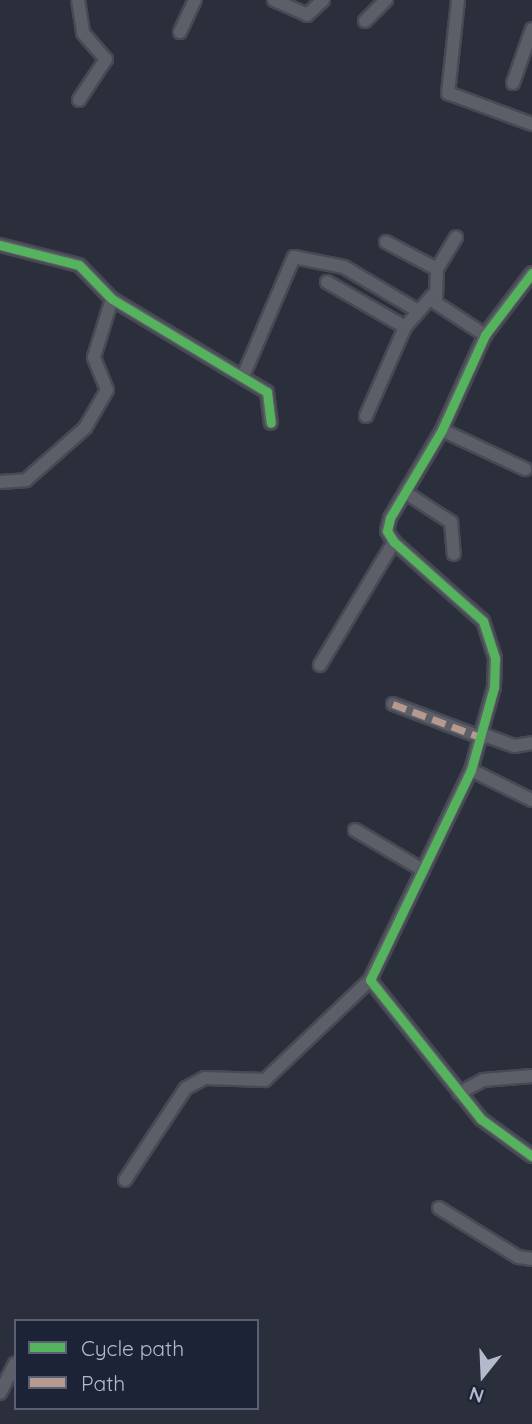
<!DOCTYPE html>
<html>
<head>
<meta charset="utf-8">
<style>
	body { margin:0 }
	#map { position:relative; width:532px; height:1424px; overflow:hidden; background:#2b2e3b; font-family:Quicksand,sans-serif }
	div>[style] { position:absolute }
	.roads { filter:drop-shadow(2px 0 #474a54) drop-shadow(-2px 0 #474a54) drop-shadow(0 2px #474a54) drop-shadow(0 -2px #474a54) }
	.street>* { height:12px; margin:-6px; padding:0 6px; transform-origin:6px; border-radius:6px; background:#5c5e68 }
	.quiet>* { height:7px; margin-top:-3.5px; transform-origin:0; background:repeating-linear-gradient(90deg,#b69a8f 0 14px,transparent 0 21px) }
	.cycleway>* { height:9px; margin:-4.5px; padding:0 4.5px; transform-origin:4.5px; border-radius:4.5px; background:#56b35d }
	span { translate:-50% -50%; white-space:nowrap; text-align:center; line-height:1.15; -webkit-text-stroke:5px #1d2337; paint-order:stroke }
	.legend { position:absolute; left:14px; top:1319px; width:245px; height:91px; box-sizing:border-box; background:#1d2337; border:2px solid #5a5f73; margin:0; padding:9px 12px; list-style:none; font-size:21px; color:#b5b9cc }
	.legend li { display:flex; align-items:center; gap:14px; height:35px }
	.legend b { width:35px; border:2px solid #5a5f73 }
	.north { position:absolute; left:448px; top:1340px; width:70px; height:70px; -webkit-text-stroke:5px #1d2337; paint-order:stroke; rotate:198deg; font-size:19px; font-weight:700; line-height:28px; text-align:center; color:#b5b9cc }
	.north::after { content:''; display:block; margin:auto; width:24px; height:32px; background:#b5b9cc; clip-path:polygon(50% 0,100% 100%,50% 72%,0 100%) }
</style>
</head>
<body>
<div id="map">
	<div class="roads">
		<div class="street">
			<i style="left:78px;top:0;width:33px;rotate:81deg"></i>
			<i style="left:83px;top:33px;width:35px;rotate:49deg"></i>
			<i style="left:106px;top:59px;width:49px;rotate:123.4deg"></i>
			<i style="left:274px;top:0;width:36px;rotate:24deg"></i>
			<i style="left:307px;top:15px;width:22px;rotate:-43deg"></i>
			<i style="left:458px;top:0;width:94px;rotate:96.1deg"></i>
			<i style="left:448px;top:93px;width:90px;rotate:20.3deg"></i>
			<i style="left:365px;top:21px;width:30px;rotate:-45deg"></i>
			<i style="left:180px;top:32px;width:35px;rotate:-65deg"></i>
			<i style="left:513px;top:83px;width:57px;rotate:-70.6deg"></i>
			<i style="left:386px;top:242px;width:58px;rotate:27.9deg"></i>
			<i style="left:437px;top:269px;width:34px;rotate:92deg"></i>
			<i style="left:436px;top:303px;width:59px;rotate:33.1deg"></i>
			<i style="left:0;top:245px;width:81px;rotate:14.2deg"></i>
			<i style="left:79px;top:265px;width:47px;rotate:45.9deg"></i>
			<i style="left:112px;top:299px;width:181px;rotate:31deg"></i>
			<i style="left:267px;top:392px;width:31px;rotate:83deg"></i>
			<i style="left:437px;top:269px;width:37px;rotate:-59deg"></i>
			<i style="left:532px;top:273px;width:78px;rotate:127.2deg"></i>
			<i style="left:485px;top:335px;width:104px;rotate:114.4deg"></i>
			<i style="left:442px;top:430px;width:102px;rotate:120.6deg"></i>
			<i style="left:390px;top:518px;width:13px;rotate:103deg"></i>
			<i style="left:387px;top:531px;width:13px;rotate:58deg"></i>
			<i style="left:394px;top:542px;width:119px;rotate:41.6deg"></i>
			<i style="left:483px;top:621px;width:39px;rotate:72deg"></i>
			<i style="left:495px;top:658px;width:29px;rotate:92deg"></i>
			<i style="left:494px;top:687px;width:86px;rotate:105.5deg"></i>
			<i style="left:471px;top:770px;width:233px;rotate:115.7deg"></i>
			<i style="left:370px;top:980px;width:178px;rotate:51.4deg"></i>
			<i style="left:481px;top:1119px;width:63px;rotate:36deg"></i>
			<i style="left:327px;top:282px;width:90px;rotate:30deg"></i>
			<i style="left:244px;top:374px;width:127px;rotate:-66.9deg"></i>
			<i style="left:294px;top:257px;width:51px;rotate:11.3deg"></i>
			<i style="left:344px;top:267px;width:86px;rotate:30.7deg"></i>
			<i style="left:366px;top:416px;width:97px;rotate:-66.3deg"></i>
			<i style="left:405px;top:327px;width:41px;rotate:-48.9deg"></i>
			<i style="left:442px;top:430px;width:92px;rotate:25.2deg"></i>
			<i style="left:0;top:482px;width:26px;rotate:-4deg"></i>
			<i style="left:26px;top:480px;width:79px;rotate:-41.4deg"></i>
			<i style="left:85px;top:428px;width:44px;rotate:-59.9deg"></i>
			<i style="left:107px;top:390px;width:35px;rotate:-112deg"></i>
			<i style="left:94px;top:357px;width:61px;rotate:-72.8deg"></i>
			<i style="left:406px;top:493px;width:54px;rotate:32.8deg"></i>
			<i style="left:451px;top:522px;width:32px;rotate:85deg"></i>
			<i style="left:320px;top:665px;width:144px;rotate:-59deg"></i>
			<i style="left:393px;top:704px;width:96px;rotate:20.7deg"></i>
			<i style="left:484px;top:735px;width:32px;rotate:20deg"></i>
			<i style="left:514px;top:746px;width:18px;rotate:-9deg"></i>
			<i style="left:471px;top:770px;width:68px;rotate:26.2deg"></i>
			<i style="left:355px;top:830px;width:79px;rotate:30.5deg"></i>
			<i style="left:459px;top:1093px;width:27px;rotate:-28deg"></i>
			<i style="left:483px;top:1080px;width:49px;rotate:-4.7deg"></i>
			<i style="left:125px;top:1180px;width:110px;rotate:-56.5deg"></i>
			<i style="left:186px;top:1088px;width:21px;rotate:-28deg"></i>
			<i style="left:205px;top:1078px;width:60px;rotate:1.9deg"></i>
			<i style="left:265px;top:1080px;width:145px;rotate:-43.6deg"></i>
			<i style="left:439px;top:1208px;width:93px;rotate:31.8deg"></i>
			<i style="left:518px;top:1257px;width:14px;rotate:8deg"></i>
			<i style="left:0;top:1393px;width:33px;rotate:-63deg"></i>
		</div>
	</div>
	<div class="quiet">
		<i style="left:393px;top:704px;width:96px;rotate:20.7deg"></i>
	</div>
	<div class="cycleway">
		<i style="left:0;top:245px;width:81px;rotate:14.2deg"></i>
		<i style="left:79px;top:265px;width:47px;rotate:45.9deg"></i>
		<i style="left:112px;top:299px;width:181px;rotate:31deg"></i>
		<i style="left:267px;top:392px;width:31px;rotate:83deg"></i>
		<i style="left:532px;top:273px;width:78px;rotate:127.2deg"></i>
		<i style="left:485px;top:335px;width:104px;rotate:114.4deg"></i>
		<i style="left:442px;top:430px;width:102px;rotate:120.6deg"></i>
		<i style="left:390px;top:518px;width:13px;rotate:103deg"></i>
		<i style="left:387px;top:531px;width:13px;rotate:58deg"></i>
		<i style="left:394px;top:542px;width:119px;rotate:41.6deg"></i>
		<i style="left:483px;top:621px;width:39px;rotate:72deg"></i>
		<i style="left:495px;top:658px;width:29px;rotate:92deg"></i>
		<i style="left:494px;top:687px;width:86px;rotate:105.5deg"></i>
		<i style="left:471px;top:770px;width:233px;rotate:115.7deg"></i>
		<i style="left:370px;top:980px;width:178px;rotate:51.4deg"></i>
		<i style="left:481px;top:1119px;width:63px;rotate:36deg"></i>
	</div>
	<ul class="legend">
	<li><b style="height:9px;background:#56b35d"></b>Cycle path</li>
	<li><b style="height:9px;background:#b69a8f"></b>Path</li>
	</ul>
	<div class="north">N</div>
</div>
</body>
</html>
